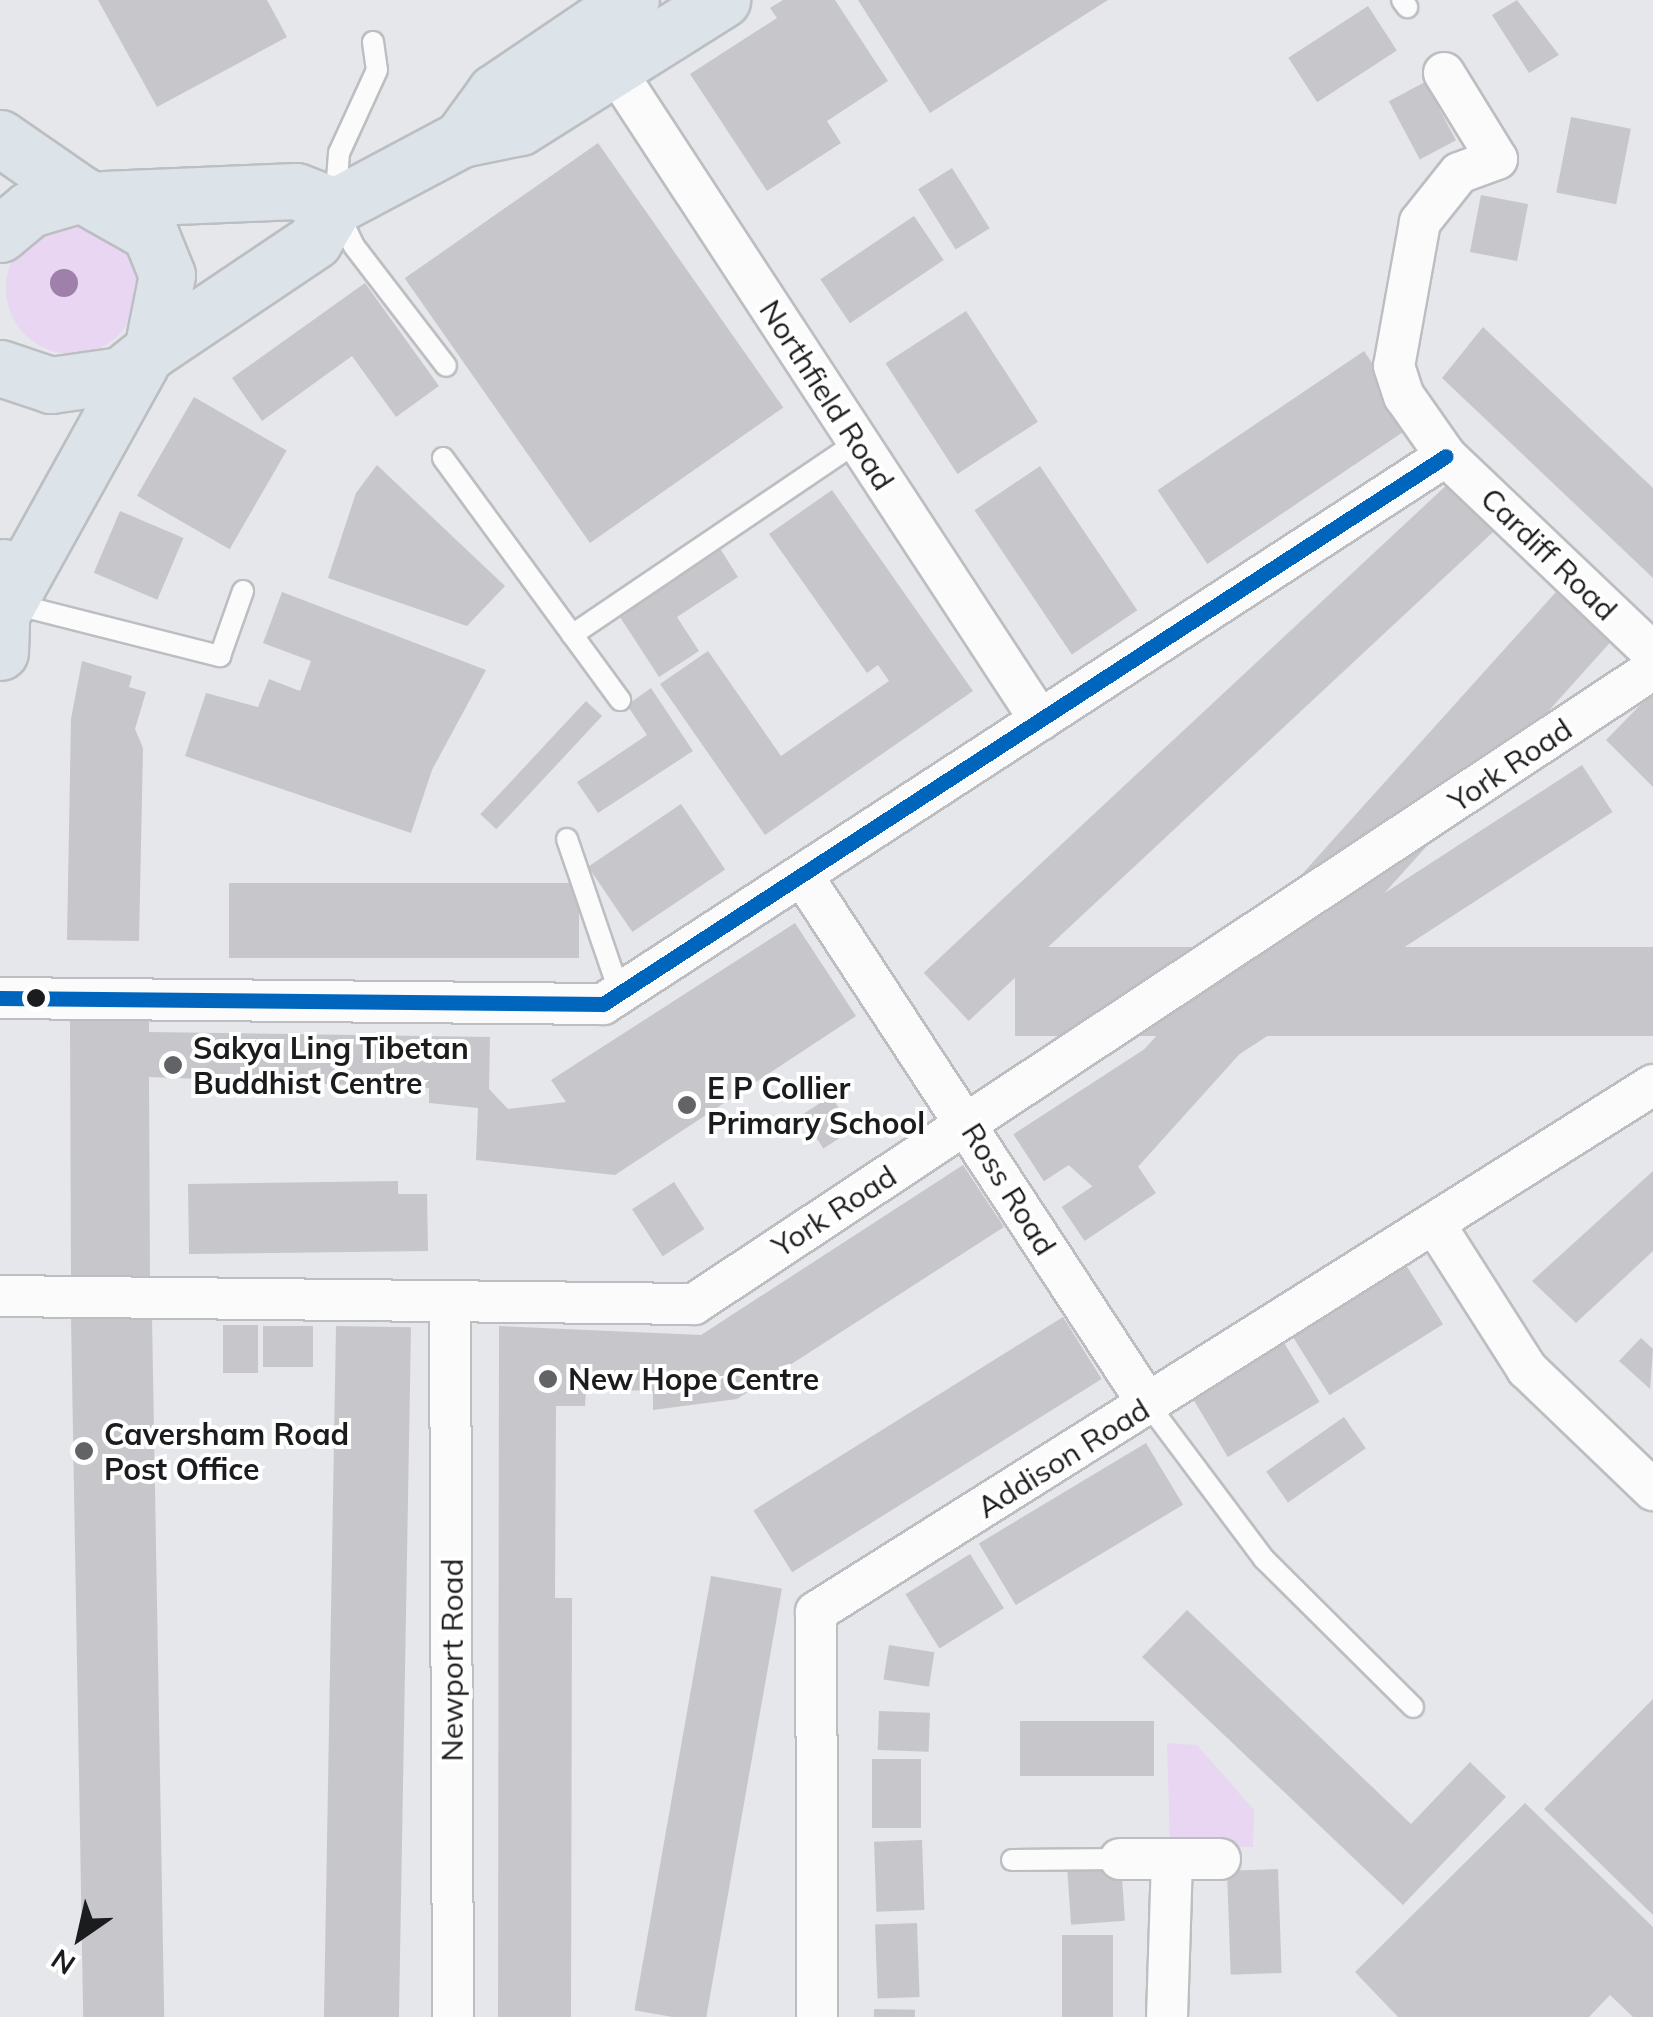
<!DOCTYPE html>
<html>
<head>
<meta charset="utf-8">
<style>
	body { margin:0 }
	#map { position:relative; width:1653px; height:2017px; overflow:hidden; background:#e5e7eb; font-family:Mulish,sans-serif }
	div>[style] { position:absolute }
	.green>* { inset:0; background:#e9d6f3 }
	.round { border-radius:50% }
	.building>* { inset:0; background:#c7c7cb; transform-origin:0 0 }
	.roads { filter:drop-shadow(2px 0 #bcbec1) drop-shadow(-2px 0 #bcbec1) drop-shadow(0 2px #bcbec1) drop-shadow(0 -2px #bcbec1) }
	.service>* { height:20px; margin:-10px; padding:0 10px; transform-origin:10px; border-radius:10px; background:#fbfbfc }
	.minor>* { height:40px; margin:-20px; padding:0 20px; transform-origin:20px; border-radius:20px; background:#fbfbfc }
	.primary>* { height:55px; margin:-27.5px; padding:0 27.5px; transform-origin:27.5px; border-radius:27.5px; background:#dce4e9 }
	.bus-1>* { height:15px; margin:-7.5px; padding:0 7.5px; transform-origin:7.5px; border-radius:7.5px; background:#0065bd }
	.trees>* { width:28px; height:28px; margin:-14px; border-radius:50%; background:#9e80ab }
	.dots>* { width:28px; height:28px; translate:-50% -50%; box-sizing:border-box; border:5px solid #fff; border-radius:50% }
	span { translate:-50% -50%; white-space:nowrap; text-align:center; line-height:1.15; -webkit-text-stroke:8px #fff; paint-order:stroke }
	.street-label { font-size:30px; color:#1b1c1e }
	.poi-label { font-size:30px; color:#1b1c1e; font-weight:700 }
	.left { translate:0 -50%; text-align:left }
	.north { position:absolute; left:30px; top:1887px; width:100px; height:100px; -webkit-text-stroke:8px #fff; paint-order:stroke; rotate:214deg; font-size:28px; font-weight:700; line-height:40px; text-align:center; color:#1b1c1e }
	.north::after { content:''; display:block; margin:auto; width:35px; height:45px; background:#1b1c1e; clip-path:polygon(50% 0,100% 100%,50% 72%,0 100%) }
</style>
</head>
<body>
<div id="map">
	<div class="green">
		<i class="round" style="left:6px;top:222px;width:132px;height:132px"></i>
		<i style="clip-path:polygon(1167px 1743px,1197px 1745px,1254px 1810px,1253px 1847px,1170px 1846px)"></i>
	</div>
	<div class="building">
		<i style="clip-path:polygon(98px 0,267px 0,287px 37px,157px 107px)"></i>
		<i style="clip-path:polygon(783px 0,835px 0,888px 81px,827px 121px,841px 143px,767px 191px,690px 74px,777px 18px,770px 8px)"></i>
		<i style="clip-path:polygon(858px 0,1108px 0,930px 113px)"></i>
		<i style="clip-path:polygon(1517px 0,1559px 55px,1529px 73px,1492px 15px)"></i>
		<i style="left:1368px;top:6px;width:53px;height:95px;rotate:57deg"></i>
		<i style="left:1425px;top:82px;width:66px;height:41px;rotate:62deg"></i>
		<i style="left:1571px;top:117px;width:61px;height:77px;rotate:11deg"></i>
		<i style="left:598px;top:143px;width:323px;height:236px;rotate:55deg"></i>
		<i style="left:952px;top:168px;width:71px;height:40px;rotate:58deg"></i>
		<i style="left:1481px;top:195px;width:48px;height:58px;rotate:11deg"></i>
		<i style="left:914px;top:216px;width:53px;height:113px;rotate:56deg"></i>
		<i style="clip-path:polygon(365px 283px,439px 386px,396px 417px,352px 356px,262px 421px,232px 378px)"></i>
		<i style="left:966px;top:311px;width:132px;height:96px;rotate:57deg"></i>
		<i style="clip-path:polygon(1483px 327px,1653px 488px,1653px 578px,1442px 378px)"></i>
		<i style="left:1364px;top:351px;width:89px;height:249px;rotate:56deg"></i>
		<i style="left:194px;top:397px;width:107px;height:114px;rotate:30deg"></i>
		<i style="clip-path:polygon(377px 465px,505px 586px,467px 626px,328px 578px,356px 493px)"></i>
		<i style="left:1040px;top:466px;width:174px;height:79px;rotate:56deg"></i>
		<i style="left:1451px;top:481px;width:66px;height:721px;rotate:47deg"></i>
		<i style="clip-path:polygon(832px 490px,973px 691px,765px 835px,660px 684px,708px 651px,781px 756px,889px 681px,878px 665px,867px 673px,769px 534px)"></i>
		<i style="left:120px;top:511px;width:69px;height:67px;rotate:23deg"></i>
		<i style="clip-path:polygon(719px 547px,738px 577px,677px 617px,699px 651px,659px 677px,618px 614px)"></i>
		<i style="clip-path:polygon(282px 592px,486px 670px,432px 770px,411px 833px,185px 756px,206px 693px,258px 707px,269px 679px,300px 691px,311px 661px,263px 643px)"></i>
		<i style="left:1556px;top:592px;width:74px;height:752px;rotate:42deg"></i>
		<i style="clip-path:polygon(82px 661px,132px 676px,129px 687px,146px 692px,135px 729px,143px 748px,139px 941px,67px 940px,71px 719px)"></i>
		<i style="clip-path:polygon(651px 688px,693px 751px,598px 813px,577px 782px,647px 735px,627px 705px)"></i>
		<i style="clip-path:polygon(1653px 692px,1653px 787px,1606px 740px)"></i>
		<i style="left:586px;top:701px;width:22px;height:155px;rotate:43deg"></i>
		<i style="left:1582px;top:765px;width:56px;height:678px;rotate:57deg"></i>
		<i style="left:681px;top:804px;width:79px;height:112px;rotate:56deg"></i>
		<i style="left:229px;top:883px;width:350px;height:75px"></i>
		<i style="clip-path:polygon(795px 923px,856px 1016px,615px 1175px,476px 1160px,478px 1108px,429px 1103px,429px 1088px,149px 1077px,150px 1277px,71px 1276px,70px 1021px,149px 1021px,149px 1032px,490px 1037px,489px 1089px,508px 1109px,566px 1102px,551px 1080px)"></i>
		<i style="left:1653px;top:947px;width:89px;height:638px;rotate:90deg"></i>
		<i style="left:831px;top:1096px;width:40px;height:35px;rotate:57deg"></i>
		<i style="left:1133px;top:1159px;width:41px;height:86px;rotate:56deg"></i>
		<i style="clip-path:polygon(963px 1165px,1004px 1227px,737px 1399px,653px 1410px,653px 1391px,586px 1389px,585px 1406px,556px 1406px,555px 1598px,572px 1598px,571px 2017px,498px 2017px,499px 1326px,701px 1335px)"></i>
		<i style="clip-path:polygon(1653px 1171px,1653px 1251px,1576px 1323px,1532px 1281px)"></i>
		<i style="clip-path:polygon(398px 1181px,398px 1194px,427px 1194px,428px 1251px,189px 1254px,188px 1184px)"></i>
		<i style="left:674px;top:1182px;width:56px;height:50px;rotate:57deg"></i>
		<i style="left:1406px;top:1265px;width:70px;height:134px;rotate:58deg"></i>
		<i style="left:152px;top:1317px;width:700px;height:81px;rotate:89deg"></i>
		<i style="left:1063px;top:1317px;width:73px;height:365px;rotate:58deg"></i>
		<i style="left:258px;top:1325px;width:48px;height:35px;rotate:90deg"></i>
		<i style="left:263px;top:1326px;width:50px;height:41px"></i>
		<i style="left:336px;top:1326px;width:75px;height:691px;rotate:1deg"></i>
		<i style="clip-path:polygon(1641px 1338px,1653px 1349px,1650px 1389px,1619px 1361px)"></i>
		<i style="left:1283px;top:1341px;width:71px;height:107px;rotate:59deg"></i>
		<i style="left:1344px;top:1417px;width:38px;height:95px;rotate:55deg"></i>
		<i style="left:1146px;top:1443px;width:72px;height:195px;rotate:59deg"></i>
		<i style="left:970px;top:1554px;width:64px;height:76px;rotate:58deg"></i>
		<i style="left:711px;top:1576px;width:72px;height:441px;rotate:10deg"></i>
		<i style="clip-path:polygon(1187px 1610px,1411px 1824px,1470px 1762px,1506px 1797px,1403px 1905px,1142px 1657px)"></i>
		<i style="left:889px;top:1645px;width:46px;height:35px;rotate:9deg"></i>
		<i style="clip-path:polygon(1653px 1699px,1653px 1915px,1544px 1809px)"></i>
		<i style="left:879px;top:1711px;width:51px;height:39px;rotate:2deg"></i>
		<i style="left:1020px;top:1721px;width:134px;height:55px"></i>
		<i style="left:872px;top:1759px;width:49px;height:69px"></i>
		<i style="clip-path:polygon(1525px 1803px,1653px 1927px,1653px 2017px,1633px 2017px,1610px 1995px,1589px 2017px,1398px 2017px,1355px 1972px)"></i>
		<i style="left:922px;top:1840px;width:70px;height:48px;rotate:88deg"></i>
		<i style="left:1121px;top:1864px;width:57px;height:54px;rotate:86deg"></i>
		<i style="left:1278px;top:1869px;width:104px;height:51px;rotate:88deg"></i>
		<i style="left:917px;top:1923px;width:74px;height:42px;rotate:88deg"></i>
		<i style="left:1062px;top:1935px;width:51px;height:82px"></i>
		<i style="left:874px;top:2009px;width:41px;height:8px;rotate:1deg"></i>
	</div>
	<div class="roads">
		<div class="service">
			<i style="left:1402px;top:0;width:9px;rotate:54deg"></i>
			<i style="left:373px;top:42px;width:28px;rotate:82deg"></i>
			<i style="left:377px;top:70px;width:91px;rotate:114.6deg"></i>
			<i style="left:339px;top:153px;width:53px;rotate:94.3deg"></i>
			<i style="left:335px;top:206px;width:44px;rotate:64.6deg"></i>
			<i style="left:354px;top:246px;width:151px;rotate:52.5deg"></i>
			<i style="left:443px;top:458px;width:300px;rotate:53.8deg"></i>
			<i style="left:10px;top:603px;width:217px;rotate:14.2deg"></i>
			<i style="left:220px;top:656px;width:69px;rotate:-70.5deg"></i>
			<i style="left:572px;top:635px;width:346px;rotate:-34.1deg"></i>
			<i style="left:567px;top:839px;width:164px;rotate:71.1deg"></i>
			<i style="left:1148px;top:1404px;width:194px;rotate:53.2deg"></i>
			<i style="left:1264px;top:1559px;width:210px;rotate:44.8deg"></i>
			<i style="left:1012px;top:1860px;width:108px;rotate:-0.5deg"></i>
		</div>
		<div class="minor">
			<i style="left:615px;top:70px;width:777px;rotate:56.82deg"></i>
			<i style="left:1444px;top:73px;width:101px;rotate:58.4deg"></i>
			<i style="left:1497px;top:159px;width:40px;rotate:159.8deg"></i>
			<i style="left:1459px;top:173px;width:63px;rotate:128.5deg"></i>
			<i style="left:1420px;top:222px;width:146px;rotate:100.2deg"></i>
			<i style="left:1394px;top:366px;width:32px;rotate:72deg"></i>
			<i style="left:1404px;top:396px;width:73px;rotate:55deg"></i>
			<i style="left:1446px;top:456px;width:286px;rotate:43.6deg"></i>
			<i style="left:802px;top:875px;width:632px;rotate:56.81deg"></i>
			<i style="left:0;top:998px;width:603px;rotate:0.57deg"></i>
			<i style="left:603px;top:1004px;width:1005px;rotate:-33.03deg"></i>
			<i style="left:1434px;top:1223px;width:173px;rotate:57.5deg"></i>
			<i style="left:1527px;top:1369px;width:175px;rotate:43.8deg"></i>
			<i style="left:0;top:1296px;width:694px;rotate:0.66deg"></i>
			<i style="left:694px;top:1304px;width:1150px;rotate:-33.51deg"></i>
			<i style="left:450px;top:1304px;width:713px;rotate:89.76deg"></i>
			<i style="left:1120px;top:1859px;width:52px"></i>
			<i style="left:1172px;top:1859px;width:158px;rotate:91.8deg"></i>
			<i style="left:1172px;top:1859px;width:48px"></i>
			<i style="left:817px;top:2017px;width:405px;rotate:-90.1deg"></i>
			<i style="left:816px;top:1612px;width:989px;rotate:-32.2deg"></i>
		</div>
		<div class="primary">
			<i style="left:0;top:138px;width:98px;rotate:34.7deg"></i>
			<i style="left:461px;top:139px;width:58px;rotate:-54.1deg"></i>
			<i style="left:495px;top:92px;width:164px;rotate:-34.1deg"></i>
			<i style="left:104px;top:199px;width:192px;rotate:-2.4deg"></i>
			<i style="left:296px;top:191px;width:42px;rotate:21deg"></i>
			<i style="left:0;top:234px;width:39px;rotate:-40deg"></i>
			<i style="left:30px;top:209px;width:53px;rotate:-16.4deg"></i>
			<i style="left:81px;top:194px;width:79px;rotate:29.5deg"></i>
			<i style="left:150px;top:233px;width:45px;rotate:68deg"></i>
			<i style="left:167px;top:275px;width:76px;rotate:101.3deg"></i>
			<i style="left:152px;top:350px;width:40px;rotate:141deg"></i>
			<i style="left:121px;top:375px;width:71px;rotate:171.9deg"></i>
			<i style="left:51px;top:385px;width:54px;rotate:-161.6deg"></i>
			<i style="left:152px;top:350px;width:195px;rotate:-33.9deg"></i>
			<i style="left:314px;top:241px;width:41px;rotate:-59deg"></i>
			<i style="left:335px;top:206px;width:143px;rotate:-28deg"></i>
			<i style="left:461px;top:139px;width:60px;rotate:-11.5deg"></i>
			<i style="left:520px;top:127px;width:239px;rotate:-32.2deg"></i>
			<i style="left:8px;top:603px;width:274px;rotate:-61deg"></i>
			<i style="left:0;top:652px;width:85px;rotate:-88deg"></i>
		</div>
	</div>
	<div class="bus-1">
		<i style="left:0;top:998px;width:603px;rotate:0.57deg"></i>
		<i style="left:603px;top:1004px;width:1005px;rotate:-33.03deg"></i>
	</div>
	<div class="trees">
		<i style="left:64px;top:283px"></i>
	</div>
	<div class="dots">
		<i style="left:36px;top:998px;background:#1b1c1e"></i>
		<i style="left:173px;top:1065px;background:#626366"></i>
		<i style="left:687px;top:1105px;background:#626366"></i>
		<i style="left:548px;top:1379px;background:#626366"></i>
		<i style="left:84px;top:1451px;background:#626366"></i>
	</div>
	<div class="street-label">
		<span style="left:827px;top:395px;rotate:57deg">Northfield Road</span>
		<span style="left:1549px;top:554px;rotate:44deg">Cardiff Road</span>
		<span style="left:1510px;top:765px;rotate:-34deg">York Road</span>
		<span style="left:1009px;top:1189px;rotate:58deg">Ross Road</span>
		<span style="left:834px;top:1211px;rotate:-33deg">York Road</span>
		<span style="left:1063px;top:1458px;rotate:-32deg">Addison Road</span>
		<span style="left:452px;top:1660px;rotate:-90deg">Newport Road</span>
	</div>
	<div class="poi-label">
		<span class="left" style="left:193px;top:1065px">Sakya Ling Tibetan<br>Buddhist Centre</span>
		<span class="left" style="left:707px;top:1105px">E P Collier<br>Primary School</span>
		<span class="left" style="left:568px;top:1379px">New Hope Centre</span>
		<span class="left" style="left:104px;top:1451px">Caversham Road<br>Post Office</span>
	</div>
	<div class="north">N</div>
</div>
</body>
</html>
